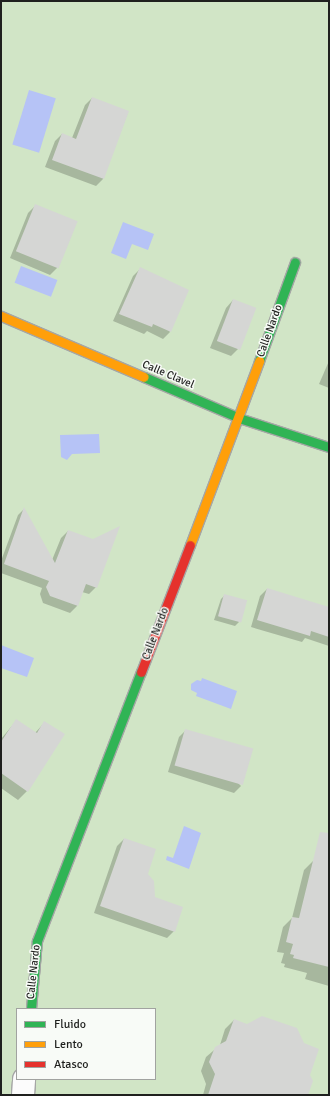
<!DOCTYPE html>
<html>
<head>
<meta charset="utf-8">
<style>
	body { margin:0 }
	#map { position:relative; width:330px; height:1096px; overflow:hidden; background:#ecedeb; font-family:Signika,sans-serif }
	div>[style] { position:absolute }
	.green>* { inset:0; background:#d1e5c6 }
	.water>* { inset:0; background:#b6c3f6; transform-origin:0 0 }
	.shadow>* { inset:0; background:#0003 }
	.building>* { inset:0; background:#d5d6d4; transform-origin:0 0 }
	.roads { filter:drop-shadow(1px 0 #a5a6a5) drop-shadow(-1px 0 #a5a6a5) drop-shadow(0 1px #a5a6a5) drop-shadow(0 -1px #a5a6a5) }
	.street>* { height:22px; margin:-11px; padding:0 11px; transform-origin:11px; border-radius:11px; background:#fcfcfc }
	.fast>* { height:9px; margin:-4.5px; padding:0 4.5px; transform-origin:4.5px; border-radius:4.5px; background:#30b455 }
	.slow>* { height:9px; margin:-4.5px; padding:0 4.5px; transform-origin:4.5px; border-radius:4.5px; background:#ff9f0a }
	.jam>* { height:9px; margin:-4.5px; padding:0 4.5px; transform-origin:4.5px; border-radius:4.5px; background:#e5322d }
	span { translate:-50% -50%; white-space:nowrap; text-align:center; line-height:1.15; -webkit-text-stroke:3px #f8fbf7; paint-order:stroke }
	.street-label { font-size:11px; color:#1f201e }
	.frame { position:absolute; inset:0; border:2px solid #1f201e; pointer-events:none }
	.legend { position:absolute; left:16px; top:1008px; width:140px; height:72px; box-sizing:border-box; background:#f8fbf7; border:1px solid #a1a3a0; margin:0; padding:5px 7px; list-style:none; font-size:12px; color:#1f201e }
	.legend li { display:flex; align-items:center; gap:8px; height:20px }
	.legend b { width:20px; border:1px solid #a1a3a0 }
</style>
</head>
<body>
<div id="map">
	<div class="green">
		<i style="clip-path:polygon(evenodd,1px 1px,329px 1px,329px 1095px,1px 1095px,1px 1px,17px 1009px,155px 1009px,155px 1079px,17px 1079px,17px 1009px)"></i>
	</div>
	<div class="water">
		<i style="left:29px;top:90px;width:28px;height:57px;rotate:17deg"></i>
		<i style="clip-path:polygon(123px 222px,154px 234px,148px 250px,132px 244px,126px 259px,111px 253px)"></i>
		<i style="left:21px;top:266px;width:39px;height:18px;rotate:21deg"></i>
		<i style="clip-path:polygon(99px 434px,100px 453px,72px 454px,67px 460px,61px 457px,60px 435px)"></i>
		<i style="clip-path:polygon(1px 645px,34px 658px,27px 677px,1px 668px)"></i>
		<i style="clip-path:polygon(202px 678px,237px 691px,231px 709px,196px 696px,197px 693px,191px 690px,191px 684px,197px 680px,201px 681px)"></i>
		<i style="clip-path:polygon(184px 826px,201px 833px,189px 869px,166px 860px,167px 856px,173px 858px)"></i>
	</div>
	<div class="shadow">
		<i style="clip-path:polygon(92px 98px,128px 112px,103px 179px,96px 186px,45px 167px,55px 141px,62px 134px,72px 138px,85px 105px)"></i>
		<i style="clip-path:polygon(35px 206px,76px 222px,57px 268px,50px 275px,10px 258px,28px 213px)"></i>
		<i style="clip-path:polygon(140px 269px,170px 332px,163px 339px,147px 331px,144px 334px,113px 321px,133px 276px)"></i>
		<i style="clip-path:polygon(233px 300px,238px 349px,231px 356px,210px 348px,226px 308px)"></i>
		<i style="clip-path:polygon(329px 361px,329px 388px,319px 384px)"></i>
		<i style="clip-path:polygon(24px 509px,52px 560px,61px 538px,68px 531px,96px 587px,89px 594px,82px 592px,77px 606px,70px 613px,43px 603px,40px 594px,42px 588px,1px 573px,1px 561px,18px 515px)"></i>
		<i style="clip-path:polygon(267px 589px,329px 608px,329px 646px,305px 638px,302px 642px,251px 627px,260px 596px)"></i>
		<i style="clip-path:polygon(225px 595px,239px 622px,235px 626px,214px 620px,221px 599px)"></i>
		<i style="clip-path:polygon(16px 721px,35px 733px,44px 723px,63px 735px,27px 791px,18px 800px,1px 788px,1px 739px)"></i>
		<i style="clip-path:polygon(186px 730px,241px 786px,234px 793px,168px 772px,179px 737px)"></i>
		<i style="clip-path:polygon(124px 839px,147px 874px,154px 898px,174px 931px,167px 938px,94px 913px,117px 846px)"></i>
		<i style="clip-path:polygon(314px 860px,329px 864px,329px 986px,305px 979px,307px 973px,284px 967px,285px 964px,281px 963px,284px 953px,277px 952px,283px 927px,292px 918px,304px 870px)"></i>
		<i style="clip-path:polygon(234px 1020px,309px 1075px,307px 1095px,203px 1095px,206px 1084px,201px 1071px,206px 1057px,220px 1045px,225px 1029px)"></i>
	</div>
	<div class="building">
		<i style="clip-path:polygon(92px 97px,129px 111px,104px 179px,52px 160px,62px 133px,76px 139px)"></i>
		<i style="left:35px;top:204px;width:46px;height:51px;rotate:22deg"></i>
		<i style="clip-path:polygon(140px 267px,189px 290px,171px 332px,153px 324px,152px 327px,119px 314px)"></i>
		<i style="left:233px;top:299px;width:25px;height:45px;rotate:21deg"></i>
		<i style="clip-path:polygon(24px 507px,55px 563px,68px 530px,93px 539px,120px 526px,97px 588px,86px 584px,78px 606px,50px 596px,46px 587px,49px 581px,4px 564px)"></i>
		<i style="clip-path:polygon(267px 588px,329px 607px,329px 637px,311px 631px,310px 636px,257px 620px)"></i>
		<i style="left:224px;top:594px;width:24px;height:23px;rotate:15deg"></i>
		<i style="clip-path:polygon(16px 719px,37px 733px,44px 721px,65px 734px,28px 792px,1px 773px,1px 742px)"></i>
		<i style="left:185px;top:729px;width:71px;height:38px;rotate:16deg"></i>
		<i style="clip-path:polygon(320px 832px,329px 833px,329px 967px,293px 958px,294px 955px,290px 954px,293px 944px,286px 942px,292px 917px,299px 918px)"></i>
		<i style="clip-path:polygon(124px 838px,156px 849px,148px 874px,154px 881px,155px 897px,183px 907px,175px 932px,100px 906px)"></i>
		<i style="clip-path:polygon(262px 1016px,297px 1028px,304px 1043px,319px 1049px,310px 1075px,313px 1081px,308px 1095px,208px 1095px,215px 1074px,209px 1062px,215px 1047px,226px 1041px,234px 1019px,247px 1024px)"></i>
	</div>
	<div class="roads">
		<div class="street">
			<i style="left:23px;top:1095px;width:16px;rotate:-86deg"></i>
		</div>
		<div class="fast">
			<i style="left:259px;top:361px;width:105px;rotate:-70deg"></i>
			<i style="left:144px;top:377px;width:103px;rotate:23.3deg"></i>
			<i style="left:239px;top:418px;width:95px;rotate:17.9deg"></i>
			<i style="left:31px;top:1009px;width:68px;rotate:-85deg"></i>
			<i style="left:37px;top:941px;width:288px;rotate:-68.9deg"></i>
		</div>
		<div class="slow">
			<i style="left:1px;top:316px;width:155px;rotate:23.1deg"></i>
			<i style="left:190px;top:545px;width:197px;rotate:-69.4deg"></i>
		</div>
		<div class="jam">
			<i style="left:141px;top:672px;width:136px;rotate:-68.9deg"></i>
		</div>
	</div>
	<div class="street-label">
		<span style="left:270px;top:331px;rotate:-70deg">Calle Nardo</span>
		<span style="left:168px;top:375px;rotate:23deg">Calle Clavel</span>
		<span style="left:156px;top:634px;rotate:-69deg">Calle Nardo</span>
		<span style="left:34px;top:972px;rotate:-84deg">Calle Nardo</span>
	</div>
	<div class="frame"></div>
	<ul class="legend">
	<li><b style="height:5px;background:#30b455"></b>Fluido</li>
	<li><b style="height:5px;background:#ff9f0a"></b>Lento</li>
	<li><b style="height:5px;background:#e5322d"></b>Atasco</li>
	</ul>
</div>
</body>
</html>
